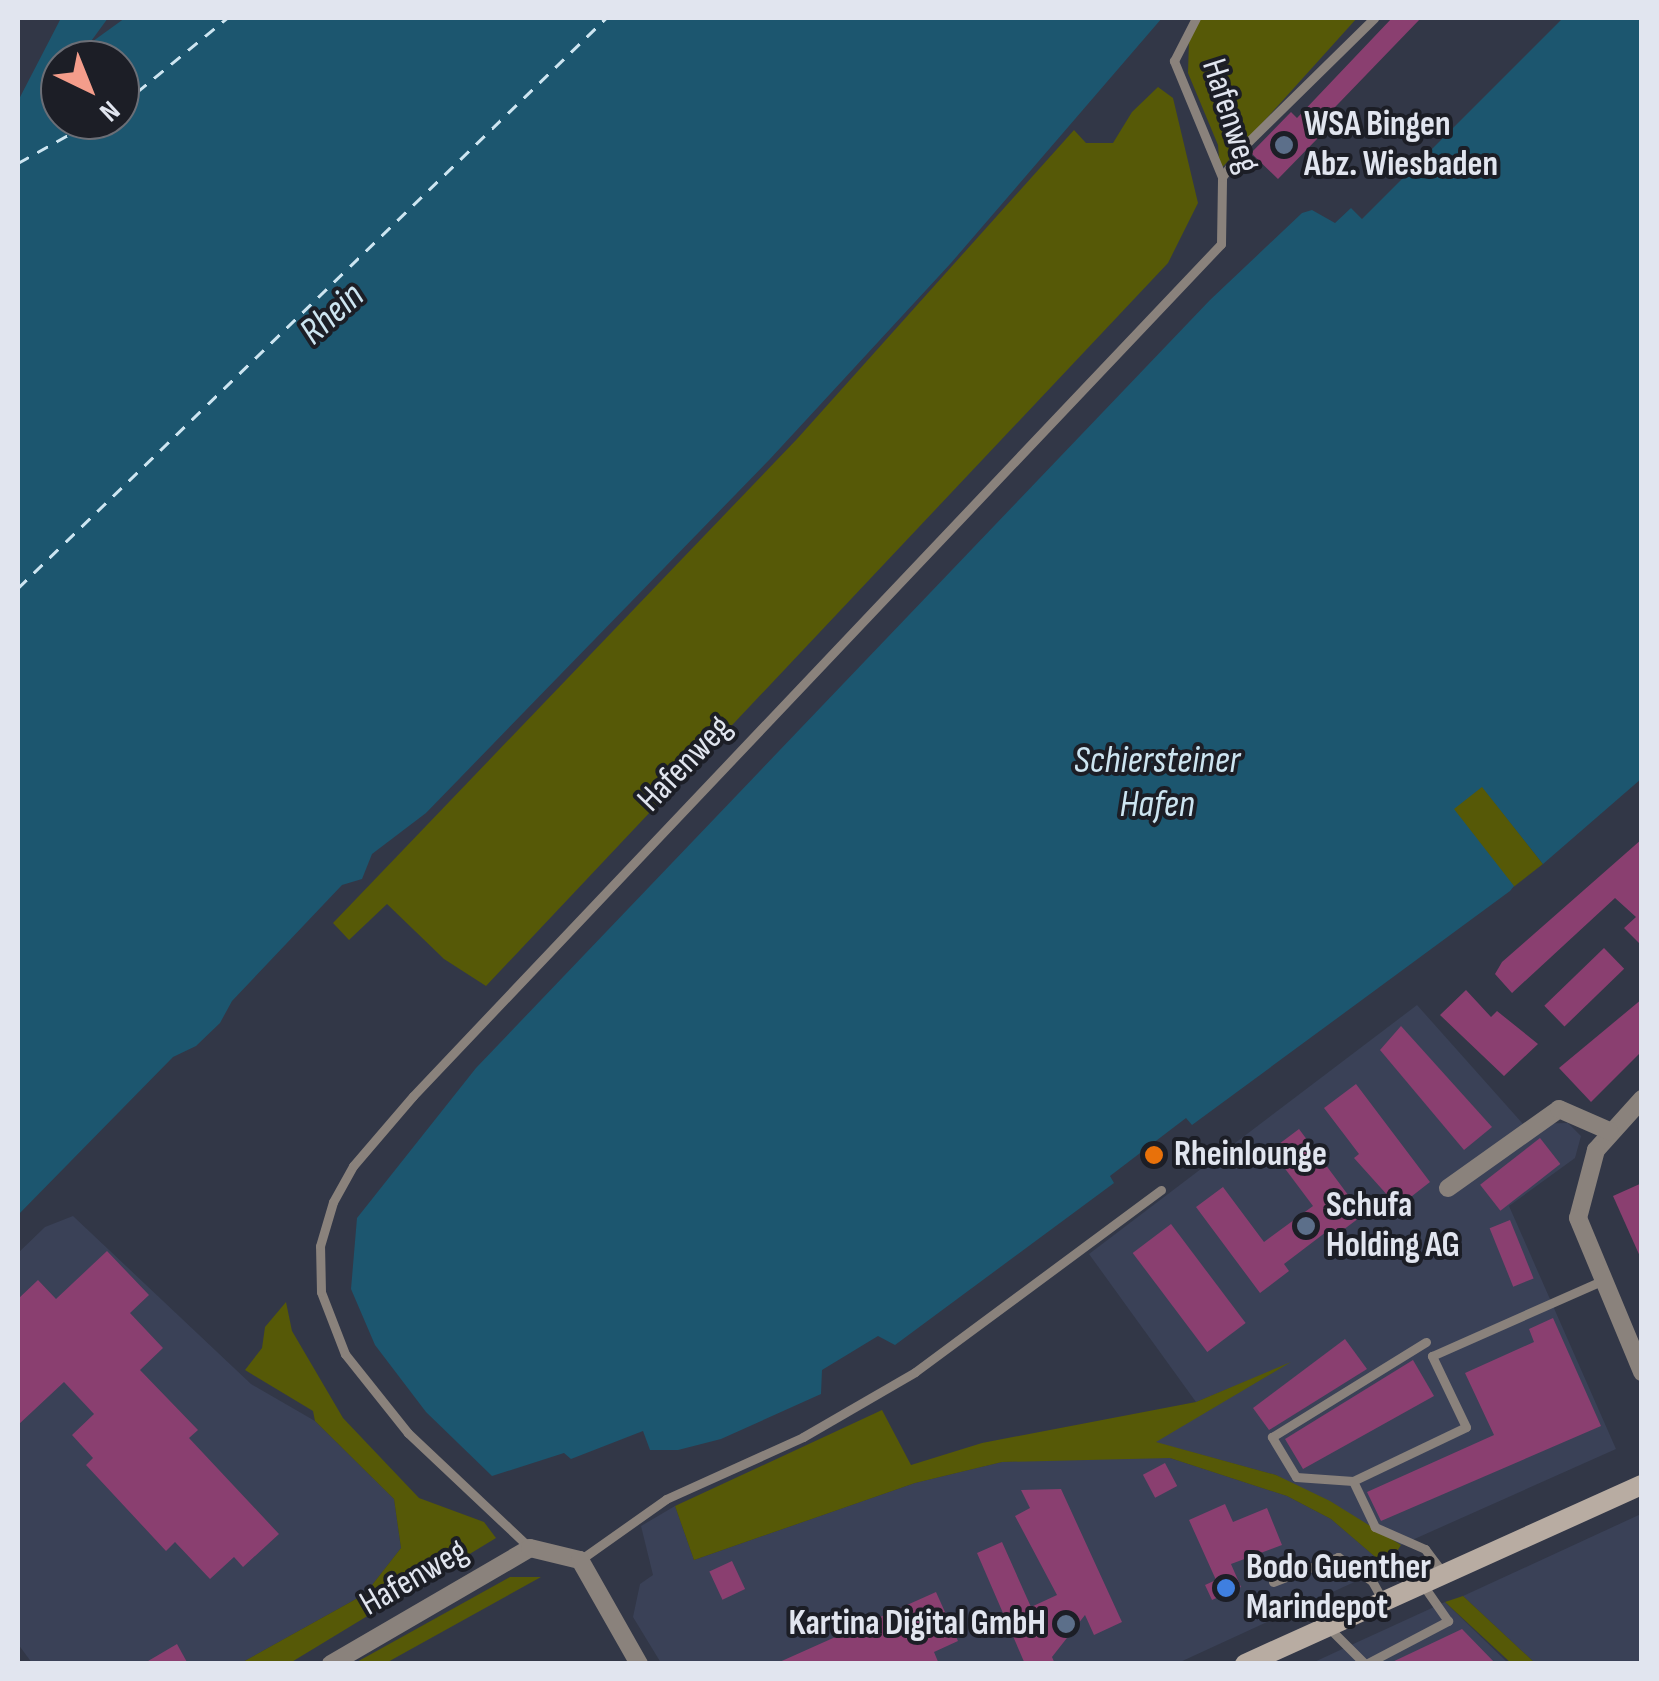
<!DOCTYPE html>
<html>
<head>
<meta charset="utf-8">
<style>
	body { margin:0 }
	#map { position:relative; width:1659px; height:1681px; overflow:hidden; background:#323747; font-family:"Sofia Sans Condensed",sans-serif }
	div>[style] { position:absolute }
	.built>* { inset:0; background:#3a4157 }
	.green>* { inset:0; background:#565907; transform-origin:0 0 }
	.water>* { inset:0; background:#1c566f }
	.ferry>* { height:2.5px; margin-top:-1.25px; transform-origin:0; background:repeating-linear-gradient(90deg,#cde5f1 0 12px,transparent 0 22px) }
	.building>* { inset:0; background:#8a3f70; transform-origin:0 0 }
	.lane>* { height:9px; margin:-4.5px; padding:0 4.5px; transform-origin:4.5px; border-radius:4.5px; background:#8a827c }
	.street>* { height:18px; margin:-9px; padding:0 9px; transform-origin:9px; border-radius:9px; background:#8a827c }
	.secondary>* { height:20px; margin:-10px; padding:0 10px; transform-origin:10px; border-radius:10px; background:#b8aca2 }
	.dots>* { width:28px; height:28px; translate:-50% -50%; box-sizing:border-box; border:5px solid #1c1e26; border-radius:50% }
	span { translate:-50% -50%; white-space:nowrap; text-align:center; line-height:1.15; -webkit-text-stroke:8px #1c1e26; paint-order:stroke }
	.street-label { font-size:35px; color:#e1e5ef }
	.poi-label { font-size:35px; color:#e1e5ef; font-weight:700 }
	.left { translate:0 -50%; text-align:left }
	.right { translate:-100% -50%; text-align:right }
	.water-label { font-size:38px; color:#cde5f1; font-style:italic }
	.frame { position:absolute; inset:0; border:20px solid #e1e5ef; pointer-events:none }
	.north { position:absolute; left:40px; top:40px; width:100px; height:100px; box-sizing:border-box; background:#1c1e26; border:2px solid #6b6e76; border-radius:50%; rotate:137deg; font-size:28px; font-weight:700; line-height:40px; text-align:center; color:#e1e5ef }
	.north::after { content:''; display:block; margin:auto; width:35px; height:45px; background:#f49d8b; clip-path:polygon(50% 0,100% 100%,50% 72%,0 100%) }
</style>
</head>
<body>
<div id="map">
	<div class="built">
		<i style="clip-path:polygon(1417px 1005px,1523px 1124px,1568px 1123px,1581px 1136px,1575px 1158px,1509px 1206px,1616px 1449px,1401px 1545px,1276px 1475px,1154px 1442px,1282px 1367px,1196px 1402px,1089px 1254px)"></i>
		<i style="clip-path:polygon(73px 1216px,251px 1384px,315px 1421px,394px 1499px,401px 1548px,365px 1594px,241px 1663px,32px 1663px,18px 1644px,18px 1253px,45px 1227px)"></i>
		<i style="clip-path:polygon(1093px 1456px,1170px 1458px,1287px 1496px,1331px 1519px,1387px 1567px,1178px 1663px,661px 1663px,633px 1617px,640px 1584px,653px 1575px,641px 1526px,675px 1506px,694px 1560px,915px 1483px,1002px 1462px)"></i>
		<i style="clip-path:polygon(1641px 1514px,1641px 1663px,1535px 1663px,1463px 1596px)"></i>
		<i style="clip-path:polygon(1445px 1602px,1508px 1663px,1310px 1664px,1338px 1651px)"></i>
	</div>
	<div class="green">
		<i style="clip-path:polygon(1201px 18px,1357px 18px,1220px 170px,1218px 145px,1188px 73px,1189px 39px)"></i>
		<i style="clip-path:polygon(1158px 87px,1173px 98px,1198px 203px,1168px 263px,486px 986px,444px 959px,387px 904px,349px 940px,333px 923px,797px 439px,1074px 130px,1086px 143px,1113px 143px,1132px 112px)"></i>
		<i style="left:1482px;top:786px;width:99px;height:37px;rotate:52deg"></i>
		<i style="clip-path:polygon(286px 1302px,292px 1331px,343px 1418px,419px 1498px,484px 1522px,496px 1538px,290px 1663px,241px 1663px,365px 1594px,401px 1548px,394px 1499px,315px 1421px,313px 1411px,245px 1370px,262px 1348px,265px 1327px)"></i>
		<i style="clip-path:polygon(1291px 1362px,1156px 1442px,1276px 1475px,1330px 1501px,1401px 1545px,1387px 1567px,1331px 1519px,1287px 1496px,1170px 1458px,1002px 1462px,915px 1483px,694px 1560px,675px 1506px,882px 1410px,911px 1465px,982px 1443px,1196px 1402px)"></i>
		<i style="clip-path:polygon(510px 1577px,541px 1577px,386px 1663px,355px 1663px)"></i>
		<i style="clip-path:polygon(1463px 1596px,1535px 1663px,1511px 1663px,1445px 1602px)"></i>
	</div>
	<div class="water">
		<i style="clip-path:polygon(evenodd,61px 18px,108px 18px,89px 44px,125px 18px,1162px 18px,951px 263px,770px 459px,426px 813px,372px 854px,362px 879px,342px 885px,232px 1001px,220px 1023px,196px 1046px,173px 1057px,18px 1215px,18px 101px,61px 18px,60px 60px,120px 60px,120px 120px,60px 120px,60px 60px)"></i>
		<i style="clip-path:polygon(1563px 18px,1641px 18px,1641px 779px,1543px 864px,1482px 787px,1454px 809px,1514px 886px,1510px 891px,1192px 1125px,1186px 1118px,1110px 1176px,1114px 1183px,895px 1345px,878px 1336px,822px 1370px,821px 1394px,721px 1439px,678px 1450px,650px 1450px,643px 1431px,571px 1459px,564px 1453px,492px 1476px,426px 1412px,375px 1345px,351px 1289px,357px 1218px,476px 1068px,1210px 300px,1302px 213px,1312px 210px,1335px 223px,1351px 208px,1362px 219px)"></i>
	</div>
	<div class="ferry">
		<i style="left:120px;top:106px;width:139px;rotate:-39.4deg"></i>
		<i style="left:18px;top:163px;width:88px;rotate:-29.2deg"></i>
		<i style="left:18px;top:588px;width:819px;rotate:-44.11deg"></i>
	</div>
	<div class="building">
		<i style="clip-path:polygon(1392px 18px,1421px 18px,1311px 132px,1318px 138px,1278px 179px,1251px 153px,1291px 112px,1297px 118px)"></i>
		<i style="clip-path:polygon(1642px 839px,1642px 946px,1624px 928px,1636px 917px,1615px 898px,1512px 993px,1495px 974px,1502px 962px)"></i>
		<i style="left:1604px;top:948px;width:29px;height:83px;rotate:46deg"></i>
		<i style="clip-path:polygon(1466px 990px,1491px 1017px,1497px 1011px,1538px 1044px,1504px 1076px,1440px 1015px)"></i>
		<i style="clip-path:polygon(1642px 999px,1642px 1051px,1591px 1102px,1559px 1068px)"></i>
		<i style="clip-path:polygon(1401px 1026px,1492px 1127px,1464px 1150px,1380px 1050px)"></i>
		<i style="clip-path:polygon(1356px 1084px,1430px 1182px,1398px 1207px,1354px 1158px,1359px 1154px,1324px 1108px)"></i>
		<i style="clip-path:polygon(1299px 1129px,1363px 1215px,1335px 1236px,1330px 1229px,1284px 1264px,1289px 1271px,1260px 1293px,1196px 1207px,1223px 1187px,1264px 1242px,1313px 1206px,1271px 1150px)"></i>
		<i style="left:1540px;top:1138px;width:33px;height:76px;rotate:52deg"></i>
		<i style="clip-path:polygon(1642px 1183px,1642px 1261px,1613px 1196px)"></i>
		<i style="left:1510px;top:1220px;width:63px;height:22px;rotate:68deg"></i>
		<i style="left:1171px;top:1224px;width:124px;height:48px;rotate:53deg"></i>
		<i style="clip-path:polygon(107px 1251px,149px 1295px,130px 1313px,163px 1348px,140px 1370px,198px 1430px,189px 1438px,279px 1534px,243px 1567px,234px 1557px,210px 1579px,175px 1542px,166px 1551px,86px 1465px,93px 1458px,72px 1435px,94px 1414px,64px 1382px,18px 1425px,18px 1299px,38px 1280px,56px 1299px)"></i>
		<i style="clip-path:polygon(1553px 1318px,1601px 1426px,1381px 1521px,1367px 1492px,1494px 1435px,1465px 1373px,1534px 1342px,1529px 1329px)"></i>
		<i style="clip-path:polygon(1345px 1339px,1367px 1369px,1269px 1430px,1253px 1408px)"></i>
		<i style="clip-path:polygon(1413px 1360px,1434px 1396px,1303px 1469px,1285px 1439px)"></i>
		<i style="left:1165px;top:1463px;width:26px;height:25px;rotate:62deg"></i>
		<i style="clip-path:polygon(1061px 1489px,1122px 1622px,1094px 1635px,1085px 1615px,1052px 1657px,1055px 1664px,1025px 1664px,977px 1553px,1002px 1542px,1031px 1607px,1057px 1595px,1015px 1516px,1030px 1508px,1021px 1490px)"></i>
		<i style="clip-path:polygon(1225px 1504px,1233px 1522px,1267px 1508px,1282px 1545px,1231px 1564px,1241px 1587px,1212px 1600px,1205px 1585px,1216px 1580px,1189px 1520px)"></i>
		<i style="left:732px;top:1561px;width:31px;height:25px;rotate:65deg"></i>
		<i style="clip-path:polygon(936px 1592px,958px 1641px,934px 1652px,939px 1664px,775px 1664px)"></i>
		<i style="clip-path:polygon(1462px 1629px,1496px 1664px,1388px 1664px)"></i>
		<i style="clip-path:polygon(177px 1644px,188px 1664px,143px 1664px)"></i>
	</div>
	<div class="lane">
		<i style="left:1222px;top:177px;width:44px;rotate:-53.4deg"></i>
		<i style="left:1248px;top:142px;width:177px;rotate:-44.5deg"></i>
		<i style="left:1353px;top:1481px;width:57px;rotate:-176deg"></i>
		<i style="left:1296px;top:1477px;width:47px;rotate:-121deg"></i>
		<i style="left:1272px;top:1437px;width:181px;rotate:-31.7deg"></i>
		<i style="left:530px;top:1548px;width:168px;rotate:-136.7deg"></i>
		<i style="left:408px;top:1433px;width:101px;rotate:-128.6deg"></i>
		<i style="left:345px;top:1354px;width:66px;rotate:-111.2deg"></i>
		<i style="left:321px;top:1292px;width:46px;rotate:-91.2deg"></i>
		<i style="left:320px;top:1246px;width:46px;rotate:-73.5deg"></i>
		<i style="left:333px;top:1202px;width:41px;rotate:-60.9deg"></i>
		<i style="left:353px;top:1166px;width:92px;rotate:-49.4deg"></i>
		<i style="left:413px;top:1096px;width:1174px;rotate:-46.52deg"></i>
		<i style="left:1221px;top:244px;width:67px;rotate:-89.1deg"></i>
		<i style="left:1222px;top:177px;width:126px;rotate:-112.5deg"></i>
		<i style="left:1174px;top:61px;width:48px;rotate:-62.9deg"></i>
		<i style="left:580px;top:1560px;width:105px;rotate:-35.3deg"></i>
		<i style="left:666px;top:1499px;width:150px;rotate:-24.3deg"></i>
		<i style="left:803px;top:1437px;width:129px;rotate:-30.1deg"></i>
		<i style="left:915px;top:1372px;width:306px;rotate:-36.5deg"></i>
		<i style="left:1443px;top:1573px;width:30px;rotate:-127deg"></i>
		<i style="left:1425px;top:1549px;width:55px;rotate:-156.3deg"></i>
		<i style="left:1375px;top:1527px;width:51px;rotate:-115.6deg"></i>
		<i style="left:1353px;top:1481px;width:125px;rotate:-25.5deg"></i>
		<i style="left:1466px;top:1427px;width:79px;rotate:-115.6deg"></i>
		<i style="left:1432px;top:1356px;width:185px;rotate:-23.9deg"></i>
		<i style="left:1273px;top:1582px;width:70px;rotate:-21deg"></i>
		<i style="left:1338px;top:1557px;width:42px;rotate:35.2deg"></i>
		<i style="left:1372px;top:1581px;width:23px;rotate:61deg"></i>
		<i style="left:1328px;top:1627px;width:52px;rotate:45deg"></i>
		<i style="left:1366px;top:1664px;width:93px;rotate:-27.7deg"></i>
		<i style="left:1448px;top:1621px;width:44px;rotate:-124.8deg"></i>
	</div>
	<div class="street">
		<i style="left:1642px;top:1099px;width:69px;rotate:132deg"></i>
		<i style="left:1596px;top:1150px;width:70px;rotate:104.8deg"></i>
		<i style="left:1578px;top:1218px;width:167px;rotate:67.4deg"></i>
		<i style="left:1448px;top:1188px;width:136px;rotate:-35.4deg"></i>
		<i style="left:1559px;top:1109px;width:55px;rotate:23.7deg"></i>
		<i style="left:331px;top:1664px;width:230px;rotate:-30.2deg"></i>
		<i style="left:530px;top:1548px;width:51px;rotate:13.5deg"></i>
		<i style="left:580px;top:1560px;width:120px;rotate:60.4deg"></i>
	</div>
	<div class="secondary">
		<i style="left:1245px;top:1664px;width:435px;rotate:-24.3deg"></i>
	</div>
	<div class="dots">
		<i style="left:1284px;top:145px;background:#5c6f8a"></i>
		<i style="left:1154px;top:1155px;background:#e8710a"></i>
		<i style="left:1306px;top:1226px;background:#5c6f8a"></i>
		<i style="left:1226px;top:1588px;background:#3f7fe0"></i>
		<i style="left:1066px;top:1624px;background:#5c6f8a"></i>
	</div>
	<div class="street-label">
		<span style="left:1230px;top:116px;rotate:72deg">Hafenweg</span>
		<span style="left:685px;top:764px;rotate:-46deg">Hafenweg</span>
		<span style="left:414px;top:1578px;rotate:-30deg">Hafenweg</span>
	</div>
	<div class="poi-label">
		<span class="left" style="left:1304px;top:145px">WSA Bingen<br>Abz. Wiesbaden</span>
		<span class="left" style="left:1174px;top:1155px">Rheinlounge</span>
		<span class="left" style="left:1326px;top:1226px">Schufa<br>Holding AG</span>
		<span class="left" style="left:1246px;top:1588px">Bodo Guenther<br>Marindepot</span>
		<span class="right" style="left:1046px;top:1624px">Kartina Digital GmbH</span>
	</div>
	<div class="water-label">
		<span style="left:332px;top:314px;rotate:-42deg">Rhein</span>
		<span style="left:1157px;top:783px">Schiersteiner<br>Hafen</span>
	</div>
	<div class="frame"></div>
	<div class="north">N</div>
</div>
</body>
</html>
